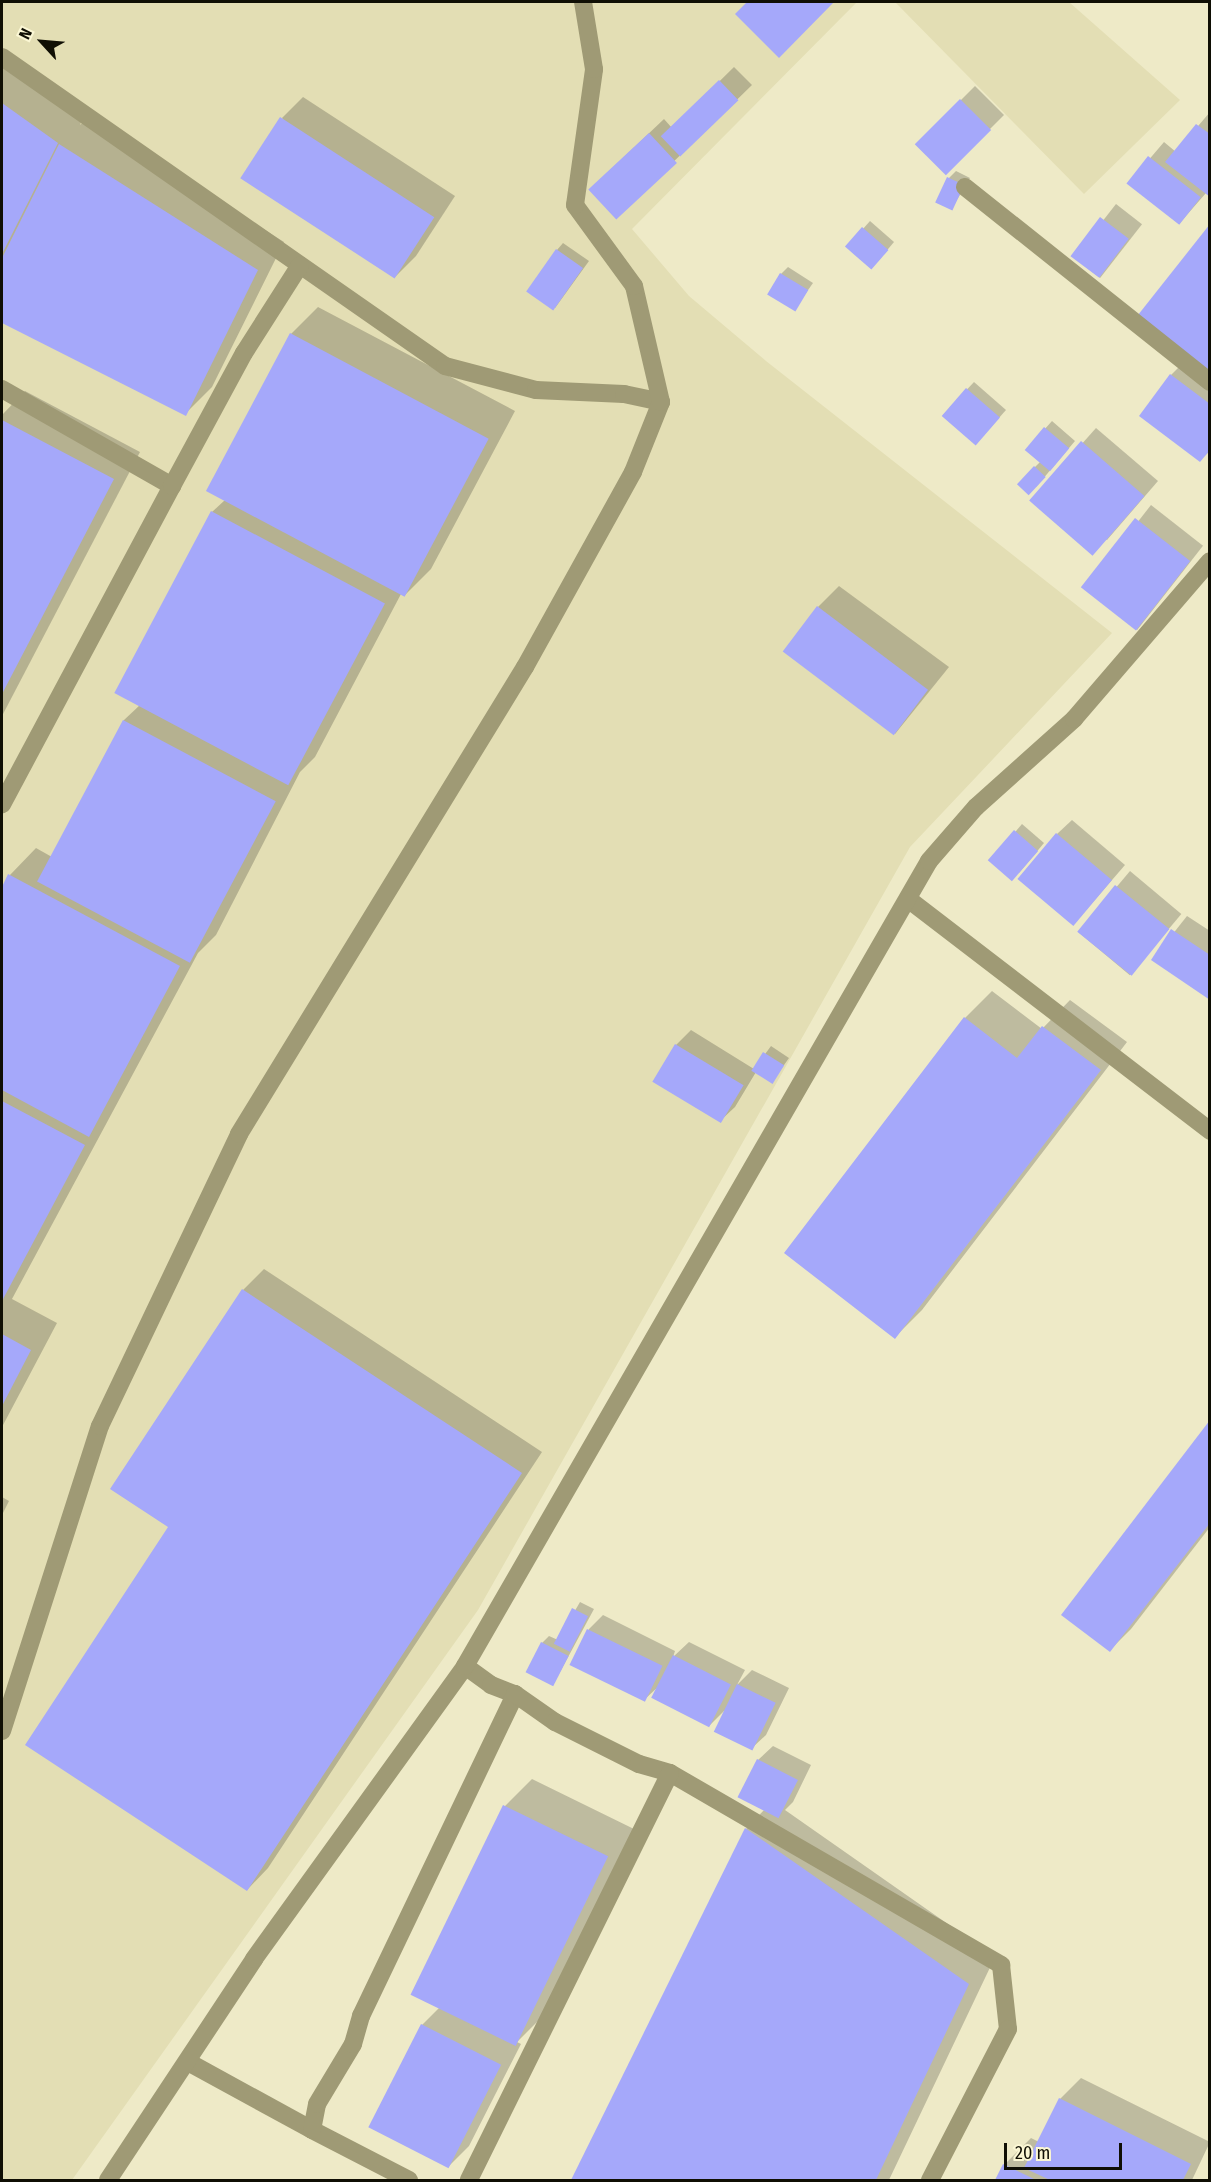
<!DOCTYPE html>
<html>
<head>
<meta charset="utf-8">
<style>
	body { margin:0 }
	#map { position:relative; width:1211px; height:2182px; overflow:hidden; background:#eeeac7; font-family:"Fira Sans Condensed",sans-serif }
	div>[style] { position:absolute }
	.built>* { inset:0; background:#e3deb4 }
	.shadow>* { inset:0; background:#0003; transform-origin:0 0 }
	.building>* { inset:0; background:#a5a8fa; transform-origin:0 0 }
	.minor>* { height:18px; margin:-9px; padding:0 9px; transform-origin:9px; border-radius:9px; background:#9f9a75 }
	span { translate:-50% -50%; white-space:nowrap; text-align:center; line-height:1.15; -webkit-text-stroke:4.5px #fbf7d4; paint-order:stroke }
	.frame { position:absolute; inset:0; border:3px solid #100f04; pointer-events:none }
	.north { position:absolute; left:12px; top:12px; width:60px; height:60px; -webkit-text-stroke:4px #fbf7d4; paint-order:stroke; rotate:296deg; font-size:16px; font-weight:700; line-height:24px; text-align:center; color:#100f04 }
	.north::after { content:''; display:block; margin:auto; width:21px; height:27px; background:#100f04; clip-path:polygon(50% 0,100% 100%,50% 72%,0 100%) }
	.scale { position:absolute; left:1004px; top:2143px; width:118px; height:27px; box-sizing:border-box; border:3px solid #100f04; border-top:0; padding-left:8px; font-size:18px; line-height:21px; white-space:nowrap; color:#100f04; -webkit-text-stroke:4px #fbf7d4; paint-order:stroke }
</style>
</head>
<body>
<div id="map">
	<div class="built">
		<i style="clip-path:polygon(2px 2px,857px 2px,632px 229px,689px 296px,766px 361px,1112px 633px,910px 847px,478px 1610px,72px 2180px,2px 2180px)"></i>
		<i style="clip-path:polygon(895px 2px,1069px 2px,1180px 100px,1084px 194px)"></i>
	</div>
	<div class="shadow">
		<i style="clip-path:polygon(749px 2px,832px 2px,779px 56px,737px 14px)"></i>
		<i style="clip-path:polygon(2px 57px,84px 115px,80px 125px,87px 118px,284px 242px,212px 387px,185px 414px,2px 321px)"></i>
		<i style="clip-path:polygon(734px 67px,752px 85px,616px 218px,605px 175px,664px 119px,672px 128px)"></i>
		<i style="left:975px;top:86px;width:41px;height:81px;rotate:45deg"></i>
		<i style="clip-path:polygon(303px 97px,455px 196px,416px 256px,395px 277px,282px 118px)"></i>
		<i style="clip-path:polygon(1210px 112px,1210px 195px,1206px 193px,1179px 224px,1129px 183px,1164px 142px,1176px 152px)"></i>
		<i style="clip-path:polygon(956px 171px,970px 178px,952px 208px,949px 178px)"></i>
		<i style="left:1116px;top:204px;width:33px;height:68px;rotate:38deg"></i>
		<i style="clip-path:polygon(870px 221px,894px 242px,878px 261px,847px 247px)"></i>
		<i style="clip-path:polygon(563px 243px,589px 261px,555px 308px,557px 250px)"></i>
		<i style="clip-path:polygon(788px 267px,813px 283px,794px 310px,781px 274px)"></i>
		<i style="clip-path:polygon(318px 307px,515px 411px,431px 569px,404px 596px,401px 594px,315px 757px,300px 772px,216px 935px,198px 953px,12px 1299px,57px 1323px,2px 1427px,2px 890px,10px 875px,36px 848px,52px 857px,124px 720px,140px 705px,212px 512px,225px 500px,291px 334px)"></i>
		<i style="clip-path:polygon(1185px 361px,1210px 379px,1210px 451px,1200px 460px,1171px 375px)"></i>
		<i style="clip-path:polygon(974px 382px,1006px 410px,982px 437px,943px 415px)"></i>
		<i style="clip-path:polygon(25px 391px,140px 452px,2px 716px,2px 415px)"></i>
		<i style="clip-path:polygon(1052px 421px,1075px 441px,1036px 487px,1035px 467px,1040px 462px,1026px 450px)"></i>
		<i style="clip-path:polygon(1096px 428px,1158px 481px,1107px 540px,1032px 500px)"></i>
		<i style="left:1151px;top:505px;width:66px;height:107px;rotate:38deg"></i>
		<i style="clip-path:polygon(839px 586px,949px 667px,895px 734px,818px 607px)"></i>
		<i style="clip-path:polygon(1072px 820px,1125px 865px,1074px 924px,1057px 834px)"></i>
		<i style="clip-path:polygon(1022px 824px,1044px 843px,1019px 873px,990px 861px)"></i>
		<i style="left:1130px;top:871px;width:67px;height:80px;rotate:40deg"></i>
		<i style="clip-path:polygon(1187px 916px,1210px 931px,1210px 998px,1153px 959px)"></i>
		<i style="clip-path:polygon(992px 991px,1042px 1029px,1070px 1000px,1127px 1042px,922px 1310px,895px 1337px,965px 1018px)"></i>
		<i style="clip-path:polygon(691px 1030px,754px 1069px,771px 1046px,789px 1058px,772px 1082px,756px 1072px,735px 1107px,720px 1121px,654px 1081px,676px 1045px)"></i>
		<i style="clip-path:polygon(264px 1269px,542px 1452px,268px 1868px,247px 1890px,170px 1527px,112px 1489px,243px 1290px)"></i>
		<i style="clip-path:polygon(1210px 1422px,1210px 1527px,1131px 1629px,1110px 1650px)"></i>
		<i style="clip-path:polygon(2px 1497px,9px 1501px,2px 1515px)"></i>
		<i style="clip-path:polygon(580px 1602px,594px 1609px,553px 1685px,542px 1643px,549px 1636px,558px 1640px)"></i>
		<i style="clip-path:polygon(603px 1615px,675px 1651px,673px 1657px,689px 1642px,745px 1670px,737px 1685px,752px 1670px,789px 1688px,766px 1735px,751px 1749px,724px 1711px,709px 1726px,659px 1686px,644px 1700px,571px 1664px,589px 1629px)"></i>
		<i style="clip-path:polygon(773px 1746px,811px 1765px,793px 1802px,785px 1810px,995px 1957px,889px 2180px,572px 2180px,746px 1829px,765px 1809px,758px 1760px)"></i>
		<i style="clip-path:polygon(532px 1779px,634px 1829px,542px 2017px,517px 2042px,521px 2044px,469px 2146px,448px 2167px,422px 2025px,440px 2007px,413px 1994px,505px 1806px)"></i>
		<i style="clip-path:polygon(1081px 2078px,1210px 2142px,1192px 2180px,996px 2180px,1004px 2165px,1031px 2138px,1039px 2142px,1060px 2099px)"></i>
	</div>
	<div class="building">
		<i style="clip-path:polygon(747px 2px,834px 2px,779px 58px,735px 14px)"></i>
		<i style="left:719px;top:80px;width:28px;height:81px;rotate:46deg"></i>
		<i style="left:960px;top:99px;width:44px;height:64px;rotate:45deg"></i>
		<i style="clip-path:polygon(2px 103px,58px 143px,2px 254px)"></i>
		<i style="left:280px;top:117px;width:184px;height:73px;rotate:33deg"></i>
		<i style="clip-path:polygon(1196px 124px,1210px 134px,1210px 197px,1165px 162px)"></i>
		<i style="left:649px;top:133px;width:41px;height:83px;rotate:47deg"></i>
		<i style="clip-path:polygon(59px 144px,258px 270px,186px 416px,2px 323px,2px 258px)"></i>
		<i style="left:1148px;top:156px;width:67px;height:35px;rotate:38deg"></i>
		<i style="left:947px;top:177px;width:19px;height:28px;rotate:25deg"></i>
		<i style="left:1100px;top:217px;width:36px;height:49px;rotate:37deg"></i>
		<i style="clip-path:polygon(1210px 224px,1210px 371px,1138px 315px)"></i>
		<i style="left:862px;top:227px;width:35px;height:26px;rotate:41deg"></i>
		<i style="left:556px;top:249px;width:33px;height:52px;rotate:35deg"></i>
		<i style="left:780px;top:273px;width:33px;height:25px;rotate:31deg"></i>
		<i style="left:290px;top:333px;width:225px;height:179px;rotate:28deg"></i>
		<i style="clip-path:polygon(1170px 374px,1210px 404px,1210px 450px,1200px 462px,1139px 416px)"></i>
		<i style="left:966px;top:388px;width:45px;height:37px;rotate:41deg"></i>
		<i style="clip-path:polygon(2px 420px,114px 479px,2px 694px)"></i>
		<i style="left:1044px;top:427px;width:33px;height:30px;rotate:40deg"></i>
		<i style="left:1081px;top:441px;width:84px;height:79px;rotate:41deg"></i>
		<i style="left:1034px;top:466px;width:16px;height:25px;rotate:43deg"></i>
		<i style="left:211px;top:511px;width:197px;height:206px;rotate:28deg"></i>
		<i style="left:1135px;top:518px;width:70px;height:88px;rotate:38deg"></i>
		<i style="left:817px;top:606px;width:139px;height:57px;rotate:37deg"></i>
		<i style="left:123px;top:720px;width:173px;height:183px;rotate:28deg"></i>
		<i style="left:1014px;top:830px;width:32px;height:40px;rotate:41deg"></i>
		<i style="left:1056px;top:833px;width:73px;height:60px;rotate:40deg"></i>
		<i style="clip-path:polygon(8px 874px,180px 966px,89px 1137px,2px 1090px,2px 887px)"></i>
		<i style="left:1115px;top:885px;width:70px;height:60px;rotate:39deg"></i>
		<i style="clip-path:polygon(1171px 929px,1210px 955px,1210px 1000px,1151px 960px)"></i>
		<i style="clip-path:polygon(964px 1017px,1017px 1058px,1042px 1026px,1101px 1070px,895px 1339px,784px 1253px)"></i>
		<i style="left:675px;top:1044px;width:80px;height:44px;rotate:31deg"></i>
		<i style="left:763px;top:1052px;width:25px;height:22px;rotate:32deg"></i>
		<i style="clip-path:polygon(2px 1101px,85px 1145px,2px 1301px)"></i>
		<i style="clip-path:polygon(242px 1289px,522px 1473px,247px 1891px,25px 1745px,168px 1527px,110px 1489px)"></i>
		<i style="clip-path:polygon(2px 1334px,31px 1350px,2px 1406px)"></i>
		<i style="clip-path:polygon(1210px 1420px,1210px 1523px,1110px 1652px,1061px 1615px)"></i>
		<i style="left:572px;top:1608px;width:18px;height:40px;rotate:27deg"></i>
		<i style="left:587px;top:1629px;width:84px;height:40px;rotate:26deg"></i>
		<i style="left:541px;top:1642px;width:31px;height:34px;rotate:27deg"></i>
		<i style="left:673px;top:1655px;width:65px;height:48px;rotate:27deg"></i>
		<i style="left:737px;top:1684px;width:43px;height:53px;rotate:26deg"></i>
		<i style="left:757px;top:1759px;width:46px;height:43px;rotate:27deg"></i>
		<i style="left:503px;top:1805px;width:117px;height:211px;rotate:26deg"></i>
		<i style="clip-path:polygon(745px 1828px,969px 1984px,876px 2180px,571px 2180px)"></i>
		<i style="left:421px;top:2024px;width:90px;height:116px;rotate:27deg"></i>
		<i style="clip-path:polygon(1059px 2098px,1191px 2164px,1183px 2180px,1050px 2180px,1024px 2168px)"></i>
		<i style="clip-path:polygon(1003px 2164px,1036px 2180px,995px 2180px)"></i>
	</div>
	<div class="minor">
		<i style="left:2px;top:57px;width:540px;rotate:34.9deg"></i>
		<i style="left:445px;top:366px;width:94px;rotate:14.8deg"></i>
		<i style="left:536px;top:390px;width:88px;rotate:2.6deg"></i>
		<i style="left:624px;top:394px;width:38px;rotate:12deg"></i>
		<i style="left:965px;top:187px;width:313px;rotate:38.5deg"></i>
		<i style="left:2px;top:389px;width:196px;rotate:29.7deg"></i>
		<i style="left:172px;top:486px;width:361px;rotate:118.1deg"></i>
		<i style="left:172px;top:486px;width:151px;rotate:-61.6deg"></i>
		<i style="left:244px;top:353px;width:104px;rotate:-57.5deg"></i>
		<i style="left:908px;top:899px;width:381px;rotate:37.5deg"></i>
		<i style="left:465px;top:1666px;width:32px;rotate:36deg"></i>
		<i style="left:491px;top:1685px;width:26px;rotate:21deg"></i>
		<i style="left:2px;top:1731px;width:320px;rotate:-72.2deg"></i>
		<i style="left:100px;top:1426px;width:323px;rotate:-64.5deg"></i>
		<i style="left:239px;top:1134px;width:548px;rotate:-58.52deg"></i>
		<i style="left:525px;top:667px;width:223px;rotate:-61deg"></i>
		<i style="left:633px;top:472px;width:75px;rotate:-68.2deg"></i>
		<i style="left:661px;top:402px;width:119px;rotate:-103.1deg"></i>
		<i style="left:634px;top:286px;width:100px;rotate:-126.1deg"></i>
		<i style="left:575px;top:205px;width:137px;rotate:-82deg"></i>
		<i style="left:594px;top:69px;width:68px;rotate:-99.3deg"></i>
		<i style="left:670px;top:1773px;width:383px;rotate:30.1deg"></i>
		<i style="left:1001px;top:1965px;width:64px;rotate:83.8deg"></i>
		<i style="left:1008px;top:2029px;width:170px;rotate:117.3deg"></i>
		<i style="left:188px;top:2062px;width:141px;rotate:28.7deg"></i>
		<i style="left:108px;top:2180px;width:265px;rotate:-56.5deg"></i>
		<i style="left:254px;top:1959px;width:361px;rotate:-54.2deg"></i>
		<i style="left:465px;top:1666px;width:929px;rotate:-60.04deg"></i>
		<i style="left:929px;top:861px;width:72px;rotate:-49deg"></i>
		<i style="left:976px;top:807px;width:132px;rotate:-41.9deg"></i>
		<i style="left:1074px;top:719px;width:208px;rotate:-49.3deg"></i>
		<i style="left:409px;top:2180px;width:109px;rotate:-152.7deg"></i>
		<i style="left:312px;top:2130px;width:26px;rotate:-79deg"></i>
		<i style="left:317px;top:2104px;width:70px;rotate:-59deg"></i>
		<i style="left:353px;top:2044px;width:29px;rotate:-74deg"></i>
		<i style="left:361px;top:2016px;width:357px;rotate:-64.4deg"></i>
		<i style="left:515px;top:1694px;width:49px;rotate:35deg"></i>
		<i style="left:555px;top:1722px;width:94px;rotate:26.6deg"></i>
		<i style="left:639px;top:1764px;width:32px;rotate:16deg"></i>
		<i style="left:670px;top:1773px;width:454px;rotate:116.3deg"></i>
	</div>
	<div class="frame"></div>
	<div class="north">N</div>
	<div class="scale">20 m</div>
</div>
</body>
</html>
